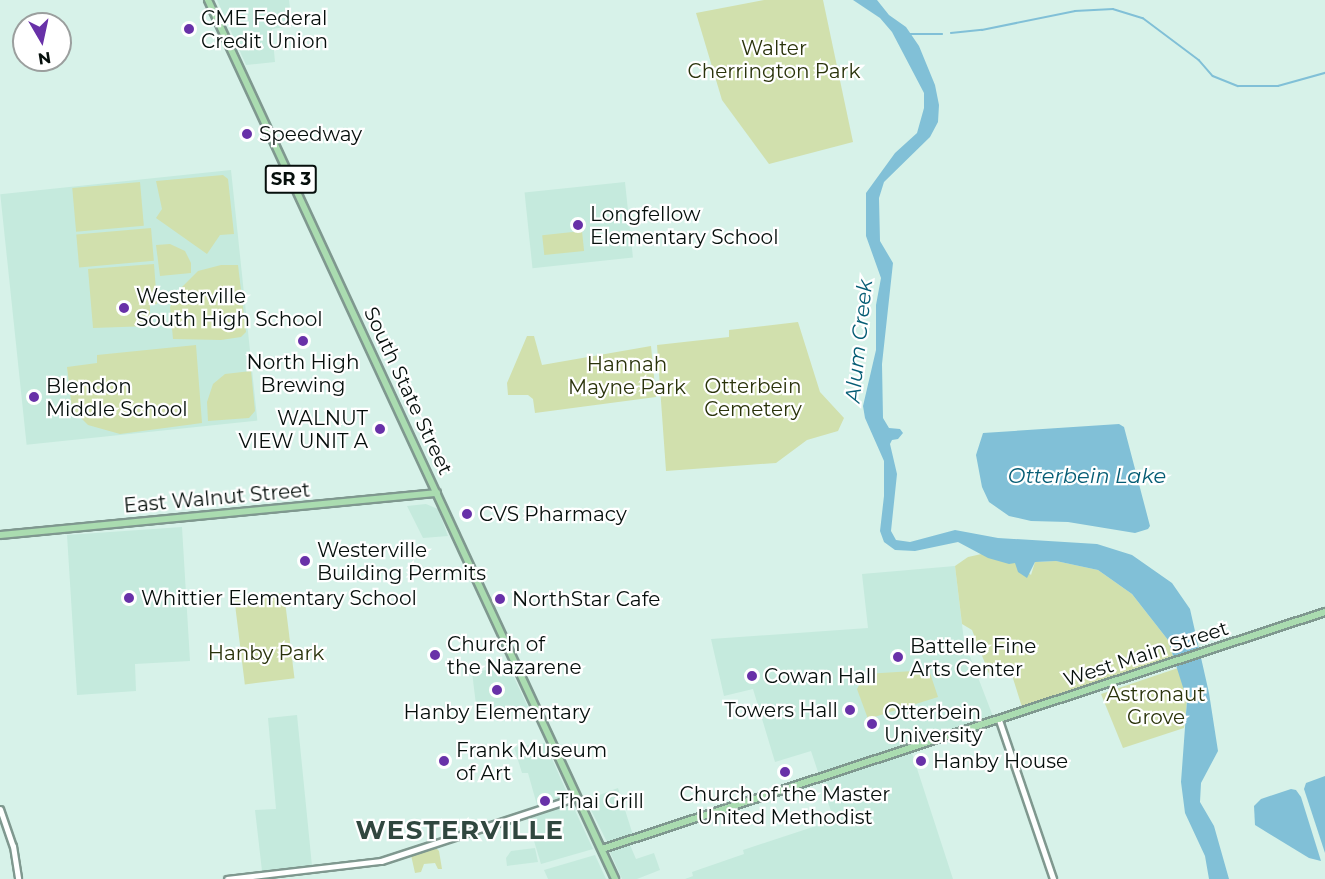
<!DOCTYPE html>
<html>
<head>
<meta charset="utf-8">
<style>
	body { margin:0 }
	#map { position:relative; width:1325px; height:879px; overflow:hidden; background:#d7f2e9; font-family:Montserrat,sans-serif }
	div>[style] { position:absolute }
	.built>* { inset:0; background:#c5eadd; transform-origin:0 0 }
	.green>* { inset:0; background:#d1e0ad; transform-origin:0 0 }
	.water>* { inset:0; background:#81c0d7 }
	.stream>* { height:1.5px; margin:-0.75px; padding:0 0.75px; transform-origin:0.75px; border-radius:0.75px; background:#81c0d7 }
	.roads { filter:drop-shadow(2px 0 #7f988f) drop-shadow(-2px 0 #7f988f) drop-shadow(0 2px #7f988f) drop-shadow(0 -2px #7f988f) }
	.minor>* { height:5px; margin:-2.5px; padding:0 2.5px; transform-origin:2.5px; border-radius:2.5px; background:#fff }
	.major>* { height:6px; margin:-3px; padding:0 3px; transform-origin:3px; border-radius:3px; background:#aadcb0 }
	.dots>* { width:16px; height:16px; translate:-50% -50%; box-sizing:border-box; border:3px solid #fff; border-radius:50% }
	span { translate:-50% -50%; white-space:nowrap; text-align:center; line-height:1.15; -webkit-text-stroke:4.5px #fff; paint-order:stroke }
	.shield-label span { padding:2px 4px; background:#fff; border:2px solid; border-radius:4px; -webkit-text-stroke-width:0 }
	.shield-label { font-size:18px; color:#060f0c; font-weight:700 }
	.poi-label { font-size:20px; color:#060f0c }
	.left { translate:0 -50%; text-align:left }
	.right { translate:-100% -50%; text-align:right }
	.park-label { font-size:20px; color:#2a330b }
	.street-label { font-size:20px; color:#060f0c }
	.water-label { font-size:21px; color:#065d75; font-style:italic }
	.district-label { font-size:26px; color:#30473f; font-weight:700; letter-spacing:1.5px }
	.north { position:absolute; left:12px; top:12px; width:60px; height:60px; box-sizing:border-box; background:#fff; border:2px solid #9b9f9e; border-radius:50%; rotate:171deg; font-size:16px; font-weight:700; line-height:24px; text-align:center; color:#060f0c }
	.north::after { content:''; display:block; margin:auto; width:21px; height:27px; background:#6831a8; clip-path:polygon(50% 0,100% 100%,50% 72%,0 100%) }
</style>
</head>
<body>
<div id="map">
	<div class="built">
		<i style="clip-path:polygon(217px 0,289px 0,292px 26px,272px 29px,275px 62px,246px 65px)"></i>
		<i style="left:231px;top:170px;width:252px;height:232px;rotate:84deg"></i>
		<i style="left:625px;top:182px;width:76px;height:101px;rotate:84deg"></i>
		<i style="clip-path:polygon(426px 504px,438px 509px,448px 536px,423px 538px,407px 506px)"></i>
		<i style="clip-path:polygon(182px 527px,190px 661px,135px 664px,136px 691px,77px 695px,67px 535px)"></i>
		<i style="clip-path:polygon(955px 566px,964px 641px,994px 719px,910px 747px,953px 879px,685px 879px,693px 876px,692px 872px,744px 854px,743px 850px,834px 820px,811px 751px,775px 762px,753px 689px,724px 696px,711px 639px,868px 628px,862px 574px)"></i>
		<i style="clip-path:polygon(509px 667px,528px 707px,477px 713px,472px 672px)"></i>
		<i style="clip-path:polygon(297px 715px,312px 866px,262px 871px,255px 810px,276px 809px,268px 718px)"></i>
		<i style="clip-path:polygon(545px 743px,568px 795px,537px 805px,528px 773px,522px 773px,514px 747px)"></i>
		<i style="clip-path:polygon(618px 788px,633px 835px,608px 844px,586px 800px)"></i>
		<i style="clip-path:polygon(572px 804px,593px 849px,541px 864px,527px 818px)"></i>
		<i style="clip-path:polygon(630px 845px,636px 859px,654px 853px,660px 870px,637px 879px,622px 879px,610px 852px)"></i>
		<i style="clip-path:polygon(535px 848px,538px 862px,507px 866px,506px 858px,511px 851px)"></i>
		<i style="clip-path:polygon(595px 855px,606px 879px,548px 879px,544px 870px)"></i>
	</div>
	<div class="green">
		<i style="clip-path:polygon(764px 0,823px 0,853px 142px,769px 164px,722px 100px,696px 13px)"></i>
		<i style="clip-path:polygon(223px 175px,228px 179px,234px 234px,220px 235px,207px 254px,156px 218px,162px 209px,156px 181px)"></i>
		<i style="left:140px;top:182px;width:44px;height:68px;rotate:85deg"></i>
		<i style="left:151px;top:228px;width:33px;height:75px;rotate:85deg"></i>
		<i style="left:582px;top:231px;width:20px;height:40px;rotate:84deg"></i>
		<i style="clip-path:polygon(170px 244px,185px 251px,191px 263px,191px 273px,160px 276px,156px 245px)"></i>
		<i style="clip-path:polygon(154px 264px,157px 304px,150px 305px,150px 326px,93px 328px,88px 269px)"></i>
		<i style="clip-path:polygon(221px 265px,238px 265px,246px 332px,241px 337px,221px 340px,173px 339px,170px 307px,179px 290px,198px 271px)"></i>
		<i style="clip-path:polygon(798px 322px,820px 392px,844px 418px,838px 431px,807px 440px,776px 463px,666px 471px,657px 345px,729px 337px,729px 330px)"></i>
		<i style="clip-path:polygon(527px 336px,534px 336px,542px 365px,651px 346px,656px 397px,535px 413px,533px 399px,528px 395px,508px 395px,507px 383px)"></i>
		<i style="clip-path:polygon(196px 345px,202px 423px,120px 434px,88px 425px,72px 409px,67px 367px,97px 363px,97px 355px)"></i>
		<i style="clip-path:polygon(251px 371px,255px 411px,249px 418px,208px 421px,207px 402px,213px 384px,225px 374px)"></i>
		<i style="clip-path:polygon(1004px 549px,1031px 575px,1035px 562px,1056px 561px,1098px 570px,1132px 594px,1168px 640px,1173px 656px,1022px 707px,1010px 669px,990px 676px,972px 630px,962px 624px,955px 566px,968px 557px)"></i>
		<i style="left:284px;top:593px;width:86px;height:50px;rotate:83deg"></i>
		<i style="clip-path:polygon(1178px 668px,1187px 700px,1184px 728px,1123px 748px,1101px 694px)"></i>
		<i style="clip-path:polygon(929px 670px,938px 697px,868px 719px,857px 689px,865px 674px)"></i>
		<i style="clip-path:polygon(435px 847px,439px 851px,442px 869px,438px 869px,435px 863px,424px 864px,421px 872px,415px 873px,411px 855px)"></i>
	</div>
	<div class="water">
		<i style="clip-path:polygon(853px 0,877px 0,889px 15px,906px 27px,919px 46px,935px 85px,939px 105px,938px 122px,930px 137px,884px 182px,879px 198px,880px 241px,893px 263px,882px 364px,883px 418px,889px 428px,900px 429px,903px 433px,898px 439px,892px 440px,890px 444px,897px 474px,891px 531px,896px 540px,910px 542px,955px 530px,998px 538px,1097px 544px,1132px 555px,1172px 583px,1190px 609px,1209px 693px,1218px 751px,1201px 783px,1200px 802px,1214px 826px,1229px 879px,1209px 879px,1205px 856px,1185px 813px,1181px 782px,1187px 700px,1168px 640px,1132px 594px,1098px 570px,1056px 561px,1035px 562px,1027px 578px,1018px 572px,1015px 563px,1009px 564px,988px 558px,958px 542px,915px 551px,895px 550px,884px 542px,880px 531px,884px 496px,884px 461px,865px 418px,863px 406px,876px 350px,876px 305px,881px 278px,866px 236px,866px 193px,895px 153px,917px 133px,924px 108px,924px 93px,892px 32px,880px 18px)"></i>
		<i style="clip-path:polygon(1119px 424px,1124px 427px,1150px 526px,1148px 529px,1135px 533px,1068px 522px,1031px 521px,1009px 516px,989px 502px,982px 487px,976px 455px,983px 433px)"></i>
		<i style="clip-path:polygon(1325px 776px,1325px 853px,1304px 789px,1306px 783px)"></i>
		<i style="clip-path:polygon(1291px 789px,1296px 790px,1301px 797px,1321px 861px,1309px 858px,1255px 825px,1254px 806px,1261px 799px)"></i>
	</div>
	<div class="stream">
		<i style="left:951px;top:33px;width:31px;rotate:-6deg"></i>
		<i style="left:982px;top:30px;width:95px;rotate:-11.5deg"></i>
		<i style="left:1075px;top:11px;width:38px;rotate:-3deg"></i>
		<i style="left:1113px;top:9px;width:31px;rotate:17deg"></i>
		<i style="left:1143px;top:18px;width:70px;rotate:36.9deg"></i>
		<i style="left:1199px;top:60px;width:21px;rotate:49deg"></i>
		<i style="left:1213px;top:76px;width:27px;rotate:22deg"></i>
		<i style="left:1238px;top:86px;width:40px"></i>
		<i style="left:1278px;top:86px;width:49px;rotate:-15.5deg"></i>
		<i style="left:910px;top:34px;width:32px"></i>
	</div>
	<div class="roads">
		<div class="minor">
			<i style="left:999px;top:720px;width:168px;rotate:71.2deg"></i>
			<i style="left:0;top:809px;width:39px;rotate:71deg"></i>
			<i style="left:13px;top:846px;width:33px;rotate:81deg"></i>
			<i style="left:227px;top:879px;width:155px;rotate:-6.7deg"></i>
			<i style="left:381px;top:861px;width:206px;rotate:-18.1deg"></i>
		</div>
		<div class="major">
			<i style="left:208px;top:0;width:969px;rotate:65.15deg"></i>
			<i style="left:0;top:535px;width:439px;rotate:-5.5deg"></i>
			<i style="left:602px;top:849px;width:761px;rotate:-18.15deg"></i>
		</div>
	</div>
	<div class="dots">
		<i style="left:189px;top:29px;background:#6831a8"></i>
		<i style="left:247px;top:134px;background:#6831a8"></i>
		<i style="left:578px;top:225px;background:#6831a8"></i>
		<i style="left:124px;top:308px;background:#6831a8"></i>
		<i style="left:303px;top:341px;background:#6831a8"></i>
		<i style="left:34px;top:397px;background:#6831a8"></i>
		<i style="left:380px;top:429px;background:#6831a8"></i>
		<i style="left:467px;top:514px;background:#6831a8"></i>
		<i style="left:305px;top:561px;background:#6831a8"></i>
		<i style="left:129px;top:598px;background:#6831a8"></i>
		<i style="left:500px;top:599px;background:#6831a8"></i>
		<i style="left:435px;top:655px;background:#6831a8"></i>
		<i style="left:898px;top:657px;background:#6831a8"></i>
		<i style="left:752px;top:676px;background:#6831a8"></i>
		<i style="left:497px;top:690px;background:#6831a8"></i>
		<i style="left:850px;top:710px;background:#6831a8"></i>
		<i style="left:872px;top:724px;background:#6831a8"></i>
		<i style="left:444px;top:761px;background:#6831a8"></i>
		<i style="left:921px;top:761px;background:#6831a8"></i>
		<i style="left:785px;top:772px;background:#6831a8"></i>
		<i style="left:545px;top:801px;background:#6831a8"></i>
	</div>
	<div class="shield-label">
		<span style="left:291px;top:179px">SR 3</span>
	</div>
	<div class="poi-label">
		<span class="left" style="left:201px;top:30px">CME Federal<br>Credit Union</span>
		<span class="left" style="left:259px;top:134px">Speedway</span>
		<span class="left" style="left:590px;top:226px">Longfellow<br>Elementary School</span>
		<span class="left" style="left:136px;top:308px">Westerville<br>South High School</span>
		<span style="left:303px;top:374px">North High<br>Brewing</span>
		<span class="left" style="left:46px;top:398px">Blendon<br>Middle School</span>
		<span class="right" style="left:368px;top:430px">WALNUT<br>VIEW UNIT A</span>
		<span class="left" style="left:479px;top:514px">CVS Pharmacy</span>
		<span class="left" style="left:317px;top:562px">Westerville<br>Building Permits</span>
		<span class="left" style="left:141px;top:598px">Whittier Elementary School</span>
		<span class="left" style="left:512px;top:599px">NorthStar Cafe</span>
		<span class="left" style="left:447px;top:656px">Church of<br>the Nazarene</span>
		<span class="left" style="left:910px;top:658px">Battelle Fine<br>Arts Center</span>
		<span class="left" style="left:764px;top:676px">Cowan Hall</span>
		<span class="right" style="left:838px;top:710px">Towers Hall</span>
		<span style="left:497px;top:712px">Hanby Elementary</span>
		<span class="left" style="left:884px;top:724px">Otterbein<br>University</span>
		<span class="left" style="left:456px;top:762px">Frank Museum<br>of Art</span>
		<span class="left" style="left:933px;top:761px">Hanby House</span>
		<span style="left:785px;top:806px">Church of the Master<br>United Methodist</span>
		<span class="left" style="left:557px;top:801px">Thai Grill</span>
	</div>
	<div class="park-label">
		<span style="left:774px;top:60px">Walter<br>Cherrington Park</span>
		<span style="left:627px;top:376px">Hannah<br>Mayne Park</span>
		<span style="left:753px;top:398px">Otterbein<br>Cemetery</span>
		<span style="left:266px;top:653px">Hanby Park</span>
		<span style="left:1156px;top:706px">Astronaut<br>Grove</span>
	</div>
	<div class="street-label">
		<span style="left:408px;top:391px;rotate:65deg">South State Street</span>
		<span style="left:217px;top:498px;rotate:-5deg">East Walnut Street</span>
		<span style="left:1146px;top:654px;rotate:-18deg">West Main Street</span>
	</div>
	<div class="water-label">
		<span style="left:859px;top:341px;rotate:-84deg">Alum Creek</span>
		<span style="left:1087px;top:476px">Otterbein Lake</span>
	</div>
	<div class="district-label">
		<span style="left:460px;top:831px">WESTERVILLE</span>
	</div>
	<div class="north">N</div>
</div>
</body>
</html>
